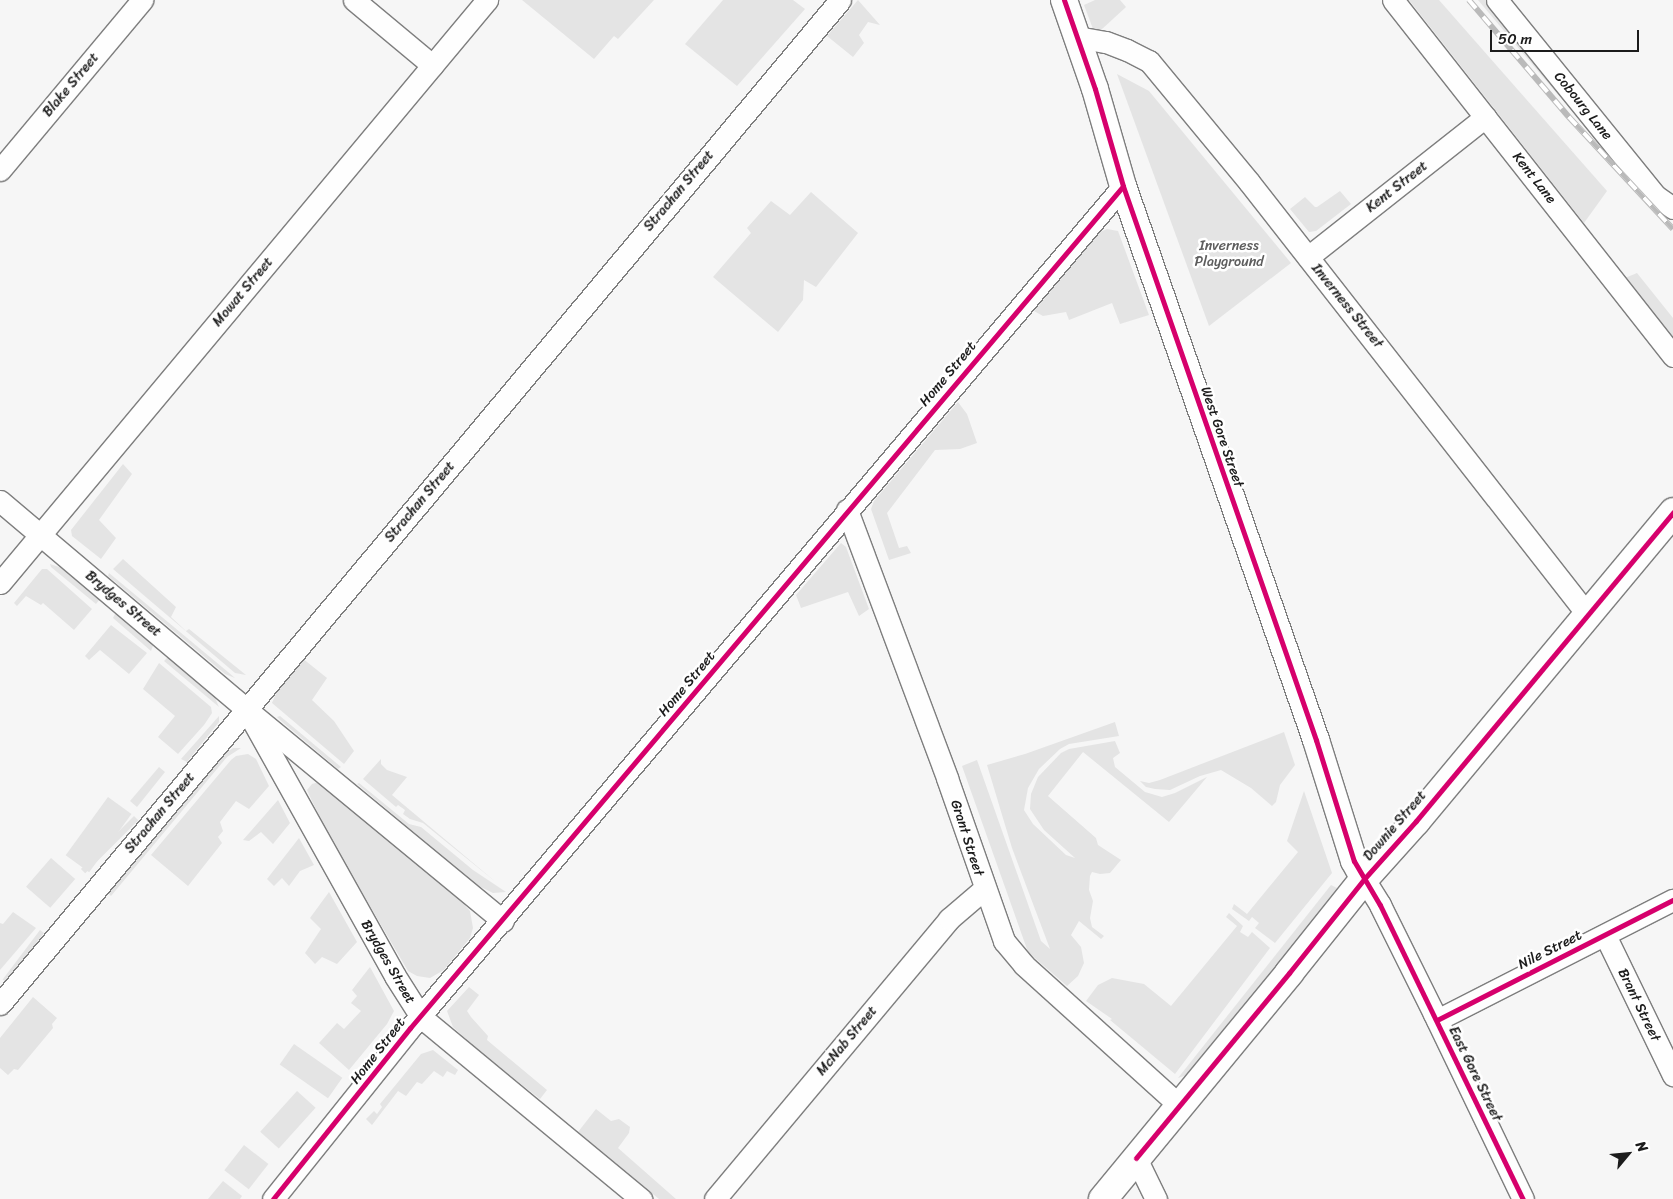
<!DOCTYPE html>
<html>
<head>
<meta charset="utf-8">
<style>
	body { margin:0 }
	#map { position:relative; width:1673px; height:1199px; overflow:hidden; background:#f6f6f6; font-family:Sriracha,sans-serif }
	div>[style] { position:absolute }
	.green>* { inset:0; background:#e4e4e4; transform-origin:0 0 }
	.roads { filter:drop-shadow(1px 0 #7e7e7e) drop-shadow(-1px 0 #7e7e7e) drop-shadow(0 1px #7e7e7e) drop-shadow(0 -1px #7e7e7e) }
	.minor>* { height:21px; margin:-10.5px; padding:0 10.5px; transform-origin:10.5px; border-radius:10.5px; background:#fefefe }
	.tertiary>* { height:26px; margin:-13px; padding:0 13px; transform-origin:13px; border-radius:13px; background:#fefefe }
	.secondary>* { height:28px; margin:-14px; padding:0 14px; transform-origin:14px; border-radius:14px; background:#fefefe }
	.rail>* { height:5.5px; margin-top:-2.75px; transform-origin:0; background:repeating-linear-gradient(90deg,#fff 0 11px,#bababa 0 22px); box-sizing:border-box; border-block:1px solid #bababa }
	.cycleway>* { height:5px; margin:-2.5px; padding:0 2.5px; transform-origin:2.5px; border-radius:2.5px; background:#d6006c }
	span { translate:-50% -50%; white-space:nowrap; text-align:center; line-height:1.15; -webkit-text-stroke:5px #fff; paint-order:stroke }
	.street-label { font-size:14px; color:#1c1c1c }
	.park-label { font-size:14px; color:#5d5d5d }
	.north { position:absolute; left:1603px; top:1129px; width:50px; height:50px; -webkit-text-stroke:4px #fff; paint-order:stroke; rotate:62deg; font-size:14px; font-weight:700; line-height:20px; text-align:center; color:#1c1c1c }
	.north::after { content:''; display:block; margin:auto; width:18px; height:22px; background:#1c1c1c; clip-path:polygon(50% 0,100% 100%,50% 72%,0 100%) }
	.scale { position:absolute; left:1490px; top:30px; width:149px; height:22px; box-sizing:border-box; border:2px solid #1c1c1c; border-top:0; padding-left:6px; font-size:15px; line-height:18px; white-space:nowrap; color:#1c1c1c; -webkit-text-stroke:4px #fff; paint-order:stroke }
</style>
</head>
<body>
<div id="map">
	<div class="green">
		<i style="clip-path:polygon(522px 0,654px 0,618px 39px,614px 36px,594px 59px)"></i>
		<i style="clip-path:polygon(723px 0,793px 0,805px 9px,737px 86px,685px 44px)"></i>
		<i style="clip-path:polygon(858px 0,880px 25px,868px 22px,859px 35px,864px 43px,853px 57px,827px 36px)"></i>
		<i style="clip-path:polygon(1095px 0,1120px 0,1126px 7px,1101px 30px,1093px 29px,1084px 5px)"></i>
		<i style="clip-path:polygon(1409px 0,1439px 0,1607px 191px,1584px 223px)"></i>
		<i style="clip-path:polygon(1478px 0,1487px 0,1575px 113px,1559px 96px)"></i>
		<i style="clip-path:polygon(1117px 74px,1149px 91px,1291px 263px,1209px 326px)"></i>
		<i style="clip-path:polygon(1340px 191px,1351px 204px,1316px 231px,1309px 232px,1290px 209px,1305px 197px,1315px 207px,1317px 207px)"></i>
		<i style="clip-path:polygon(811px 192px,858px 233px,816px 287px,804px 280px,803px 300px,778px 332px,713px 277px,751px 233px,747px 228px,771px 201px,790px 215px)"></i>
		<i style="clip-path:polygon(1107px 229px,1118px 231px,1149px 315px,1120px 324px,1112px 303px,1069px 320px,1066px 312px,1043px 316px,1034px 311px,1100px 232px)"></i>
		<i style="clip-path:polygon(1637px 273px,1673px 318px,1673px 339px,1625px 278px)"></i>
		<i style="clip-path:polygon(958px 402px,967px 414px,977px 443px,960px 449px,935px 450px,887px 513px,899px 548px,907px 546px,911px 553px,889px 560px,871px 509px,874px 501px)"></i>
		<i style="clip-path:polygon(123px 464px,132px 474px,99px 520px,116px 538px,101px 559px,72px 536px,71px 530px)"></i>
		<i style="clip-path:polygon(841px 543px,846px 547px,869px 609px,859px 616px,848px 592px,801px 608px,796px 595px)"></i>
		<i style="clip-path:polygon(123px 559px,176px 607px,171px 617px,186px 631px,189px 629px,246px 675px,235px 673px,113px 569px)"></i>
		<i style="clip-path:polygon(50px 564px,62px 568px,100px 599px,96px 604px,51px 567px)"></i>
		<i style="clip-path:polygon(42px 569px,47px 569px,92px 609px,74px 630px,43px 603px,41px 605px,26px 596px,17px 606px,14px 603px)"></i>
		<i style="clip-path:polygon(109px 573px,228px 672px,235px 678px,225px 674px,108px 576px)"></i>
		<i style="clip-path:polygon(116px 612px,154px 643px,151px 651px,113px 618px)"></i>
		<i style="clip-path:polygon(111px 625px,147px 653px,129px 674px,100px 650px,89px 660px,85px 656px)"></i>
		<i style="clip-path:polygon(169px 656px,213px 693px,219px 707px,164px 661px)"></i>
		<i style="clip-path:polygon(302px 658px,327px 678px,312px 700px,334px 721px,354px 751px,344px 764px,272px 703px,280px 684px)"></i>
		<i style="clip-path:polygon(159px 663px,211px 707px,212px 713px,204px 725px,178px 754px,158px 737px,175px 716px,143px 689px)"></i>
		<i style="clip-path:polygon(219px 716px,219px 722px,187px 762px,181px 759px)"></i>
		<i style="clip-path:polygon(280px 716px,341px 767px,338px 769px,281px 721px,277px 717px)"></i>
		<i style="clip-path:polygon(1115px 722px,1119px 736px,1069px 744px,1060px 749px,1039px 769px,1028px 788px,1024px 810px,1033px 824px,1066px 855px,1075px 858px,1044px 830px,1030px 809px,1031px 794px,1038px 777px,1061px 753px,1069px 749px,1115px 741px,1120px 753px,1113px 758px,1115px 767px,1145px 792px,1162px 797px,1175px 793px,1207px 777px,1169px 822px,1083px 752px,1048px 796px,1096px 838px,1098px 845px,1121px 860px,1110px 873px,1100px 874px,1092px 872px,1090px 876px,1089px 890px,1093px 901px,1090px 918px,1092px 927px,1104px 936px,1101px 939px,1079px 921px,1071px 935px,1081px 947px,1084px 963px,1078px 976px,1067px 986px,1028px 952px,962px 766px,977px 760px,1041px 941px,1050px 949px,1012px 848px,987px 765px,1025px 754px)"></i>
		<i style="clip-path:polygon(1284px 732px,1295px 765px,1280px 785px,1276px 802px,1272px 806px,1251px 788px,1221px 770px,1200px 776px,1170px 790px,1155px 789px,1146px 787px,1140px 781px,1149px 783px,1160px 780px)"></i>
		<i style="clip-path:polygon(233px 748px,241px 748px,227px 757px,111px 896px,107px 892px,216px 760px)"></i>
		<i style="clip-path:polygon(248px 754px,256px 759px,269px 786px,249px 809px,236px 801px,220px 822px,223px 831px,218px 837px,222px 843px,188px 886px,151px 855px,231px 760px,236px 756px)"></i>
		<i style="clip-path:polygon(381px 759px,381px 764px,387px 770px,407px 777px,392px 795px,497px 883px,423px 823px,410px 819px,403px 814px,405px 810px,398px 805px,396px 807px,363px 779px)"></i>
		<i style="clip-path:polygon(159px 767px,165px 772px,137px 807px,130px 801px)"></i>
		<i style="clip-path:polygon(319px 782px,459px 899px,470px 911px,473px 928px,470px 938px,444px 970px,430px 978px,417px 976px,408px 971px,330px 838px,312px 801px,307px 790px,312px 784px)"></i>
		<i style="clip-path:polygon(359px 783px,409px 824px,421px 827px,473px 870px,506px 892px,493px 893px,475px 884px,357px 784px)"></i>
		<i style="clip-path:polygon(1304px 791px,1332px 873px,1275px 943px,1255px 928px,1259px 923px,1252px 917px,1249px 921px,1232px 909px,1234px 904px,1247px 914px,1298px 852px,1287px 841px)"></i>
		<i style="left:108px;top:797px;width:29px;height:72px;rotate:36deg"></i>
		<i style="clip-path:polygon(278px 800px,290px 823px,273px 844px,261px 832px,249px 841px,243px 840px)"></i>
		<i style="left:134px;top:816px;width:6px;height:75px;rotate:45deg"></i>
		<i style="clip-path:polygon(299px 838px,314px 865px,300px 871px,289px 886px,282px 878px,274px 886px,267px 879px)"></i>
		<i style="left:51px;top:858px;width:32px;height:38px;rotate:41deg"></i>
		<i style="clip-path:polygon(1331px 885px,1339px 889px,1193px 1070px,1187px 1075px,1178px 1078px)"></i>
		<i style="clip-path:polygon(329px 892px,357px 942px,337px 964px,322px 957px,315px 964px,305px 953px,321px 929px,310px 918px)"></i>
		<i style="clip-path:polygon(13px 912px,36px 928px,0 970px,0 923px,3px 924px)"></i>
		<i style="clip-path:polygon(1229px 913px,1243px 926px,1240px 932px,1248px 937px,1252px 932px,1270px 948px,1175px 1074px,1110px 1020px,1112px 1019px,1086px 1001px,1098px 985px,1112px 978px,1144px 984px,1171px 1006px,1237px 926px,1226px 917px)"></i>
		<i style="left:40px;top:930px;width:5px;height:62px;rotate:37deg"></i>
		<i style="clip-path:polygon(370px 967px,394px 1011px,387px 1024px,349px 1070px,319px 1043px,337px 1023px,344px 1029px,361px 1011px,351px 1003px,357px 996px,352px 990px)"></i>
		<i style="clip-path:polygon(469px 987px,479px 995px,467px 1011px,471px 1017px,488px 1036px,487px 1040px,547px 1090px,540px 1099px,478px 1050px,453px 1027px,447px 1011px)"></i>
		<i style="clip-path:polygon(33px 997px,57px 1018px,52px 1024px,53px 1028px,18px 1070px,14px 1069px,8px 1075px,0 1068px,0 1038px)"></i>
		<i style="left:294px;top:1044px;width:59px;height:25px;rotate:35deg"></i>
		<i style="clip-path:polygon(433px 1050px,458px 1070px,455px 1075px,447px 1071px,443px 1077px,434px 1071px,422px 1084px,417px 1082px,406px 1096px,398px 1091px,372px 1125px,366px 1119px,374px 1111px,377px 1114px,382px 1107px,380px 1104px,421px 1054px)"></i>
		<i style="left:297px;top:1091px;width:25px;height:55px;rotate:42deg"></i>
		<i style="clip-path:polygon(596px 1109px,611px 1121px,619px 1119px,630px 1127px,629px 1133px,618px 1148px,676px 1199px,659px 1199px,578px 1132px)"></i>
		<i style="left:244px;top:1145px;width:31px;height:32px;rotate:38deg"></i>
		<i style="clip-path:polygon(223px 1181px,242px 1196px,240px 1199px,208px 1199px)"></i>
	</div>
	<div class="roads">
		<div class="minor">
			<i style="left:354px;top:0;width:102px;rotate:39.8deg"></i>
			<i style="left:1393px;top:0;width:453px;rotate:51.8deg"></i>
			<i style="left:1497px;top:0;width:252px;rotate:51deg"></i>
			<i style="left:1656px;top:196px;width:21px;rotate:35deg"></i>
			<i style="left:1077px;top:37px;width:29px;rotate:10deg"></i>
			<i style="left:1106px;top:42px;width:22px;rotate:21deg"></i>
			<i style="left:1127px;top:50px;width:25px;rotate:27deg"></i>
			<i style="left:1149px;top:61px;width:157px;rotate:50.4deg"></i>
			<i style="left:1249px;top:182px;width:549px;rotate:51.96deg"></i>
			<i style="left:0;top:170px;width:222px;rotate:-50.1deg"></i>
			<i style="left:1308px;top:257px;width:226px;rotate:-38.3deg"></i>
			<i style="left:0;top:501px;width:322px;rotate:40.2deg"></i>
			<i style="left:246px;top:709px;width:333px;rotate:39.5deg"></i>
			<i style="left:847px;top:510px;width:286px;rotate:69.5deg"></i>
			<i style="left:947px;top:778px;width:173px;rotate:70.7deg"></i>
			<i style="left:1004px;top:941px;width:31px;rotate:50deg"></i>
			<i style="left:1024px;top:965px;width:209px;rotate:42.1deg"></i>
			<i style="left:0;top:583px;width:760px;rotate:-50.13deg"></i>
			<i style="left:251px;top:718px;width:295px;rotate:60.8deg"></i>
			<i style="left:395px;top:976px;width:49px;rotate:57.6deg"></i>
			<i style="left:421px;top:1017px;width:286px;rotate:39.6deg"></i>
			<i style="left:1364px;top:879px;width:31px;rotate:58deg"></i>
			<i style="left:1380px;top:905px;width:122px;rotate:63.6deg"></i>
			<i style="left:1434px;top:1014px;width:205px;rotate:64.3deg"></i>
			<i style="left:1605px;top:935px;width:156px;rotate:64.1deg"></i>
			<i style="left:0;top:1004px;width:1309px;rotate:-50.08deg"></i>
			<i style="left:1437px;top:1020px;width:265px;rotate:-27deg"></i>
			<i style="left:1136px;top:1158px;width:46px;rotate:64deg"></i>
			<i style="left:273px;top:1199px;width:219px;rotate:-51.3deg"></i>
			<i style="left:410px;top:1028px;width:1103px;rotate:-49.74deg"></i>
			<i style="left:715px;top:1199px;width:365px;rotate:-50.1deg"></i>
			<i style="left:949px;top:919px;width:46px;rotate:-40.6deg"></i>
		</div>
		<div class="tertiary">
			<i style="left:1064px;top:0;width:94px;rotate:70.8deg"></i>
			<i style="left:1095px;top:89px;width:101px;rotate:73.9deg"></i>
			<i style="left:1123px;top:186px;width:587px;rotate:70.79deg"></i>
			<i style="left:1316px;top:740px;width:127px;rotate:72.6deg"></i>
			<i style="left:1354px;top:861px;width:21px;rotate:61deg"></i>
		</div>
		<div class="secondary">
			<i style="left:1103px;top:1199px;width:293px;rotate:-50.5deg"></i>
			<i style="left:1289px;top:973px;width:120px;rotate:-51.4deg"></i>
			<i style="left:1364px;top:879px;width:78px;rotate:-48.1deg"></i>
			<i style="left:1416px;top:821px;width:402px;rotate:-50.2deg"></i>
		</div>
	</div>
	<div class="rail">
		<i style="left:1469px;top:0;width:154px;rotate:49.5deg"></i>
		<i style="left:1569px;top:117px;width:153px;rotate:47.1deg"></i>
	</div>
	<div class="cycleway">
		<i style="left:1064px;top:0;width:94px;rotate:70.8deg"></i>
		<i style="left:1095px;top:89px;width:101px;rotate:73.9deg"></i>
		<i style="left:1123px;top:186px;width:587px;rotate:70.79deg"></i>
		<i style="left:1316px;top:740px;width:127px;rotate:72.6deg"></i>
		<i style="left:1354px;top:861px;width:51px;rotate:59.4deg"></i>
		<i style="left:1380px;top:905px;width:327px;rotate:64.1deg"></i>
		<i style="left:1437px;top:1020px;width:265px;rotate:-27deg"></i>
		<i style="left:1136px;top:1158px;width:240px;rotate:-50.4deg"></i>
		<i style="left:1289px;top:973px;width:120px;rotate:-51.4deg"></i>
		<i style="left:1364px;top:879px;width:78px;rotate:-48.1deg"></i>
		<i style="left:1416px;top:821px;width:402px;rotate:-50.2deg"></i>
		<i style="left:273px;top:1199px;width:219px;rotate:-51.3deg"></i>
		<i style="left:410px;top:1028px;width:1103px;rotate:-49.74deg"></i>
	</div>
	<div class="street-label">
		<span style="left:71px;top:85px;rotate:-50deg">Blake Street</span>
		<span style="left:1583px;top:106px;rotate:51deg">Cobourg Lane</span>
		<span style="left:1534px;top:178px;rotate:52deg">Kent Lane</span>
		<span style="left:1397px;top:187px;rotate:-38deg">Kent Street</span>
		<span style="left:679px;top:191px;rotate:-50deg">Strachan Street</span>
		<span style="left:243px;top:292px;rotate:-50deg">Mowat Street</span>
		<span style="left:1347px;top:306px;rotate:51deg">Inverness Street</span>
		<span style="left:948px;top:374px;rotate:-50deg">Home Street</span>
		<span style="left:1222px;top:437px;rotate:71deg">West Gore Street</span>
		<span style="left:420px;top:502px;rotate:-50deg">Strachan Street</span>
		<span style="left:123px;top:604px;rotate:40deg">Brydges Street</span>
		<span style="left:687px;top:684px;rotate:-50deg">Home Street</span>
		<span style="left:160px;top:813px;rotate:-50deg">Strachan Street</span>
		<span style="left:1395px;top:826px;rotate:-49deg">Downie Street</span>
		<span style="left:967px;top:838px;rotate:72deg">Grant Street</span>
		<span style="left:1550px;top:950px;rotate:-27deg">Nile Street</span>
		<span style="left:388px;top:962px;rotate:60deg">Brydges Street</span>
		<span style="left:1639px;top:1005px;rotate:64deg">Brant Street</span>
		<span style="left:847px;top:1041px;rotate:-50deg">McNab Street</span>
		<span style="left:378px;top:1051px;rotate:-52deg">Home Street</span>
		<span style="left:1475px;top:1074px;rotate:64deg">East Gore Street</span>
	</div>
	<div class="park-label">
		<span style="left:1229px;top:254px">Inverness<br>Playground</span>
	</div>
	<div class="north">N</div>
	<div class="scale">50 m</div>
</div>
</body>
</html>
